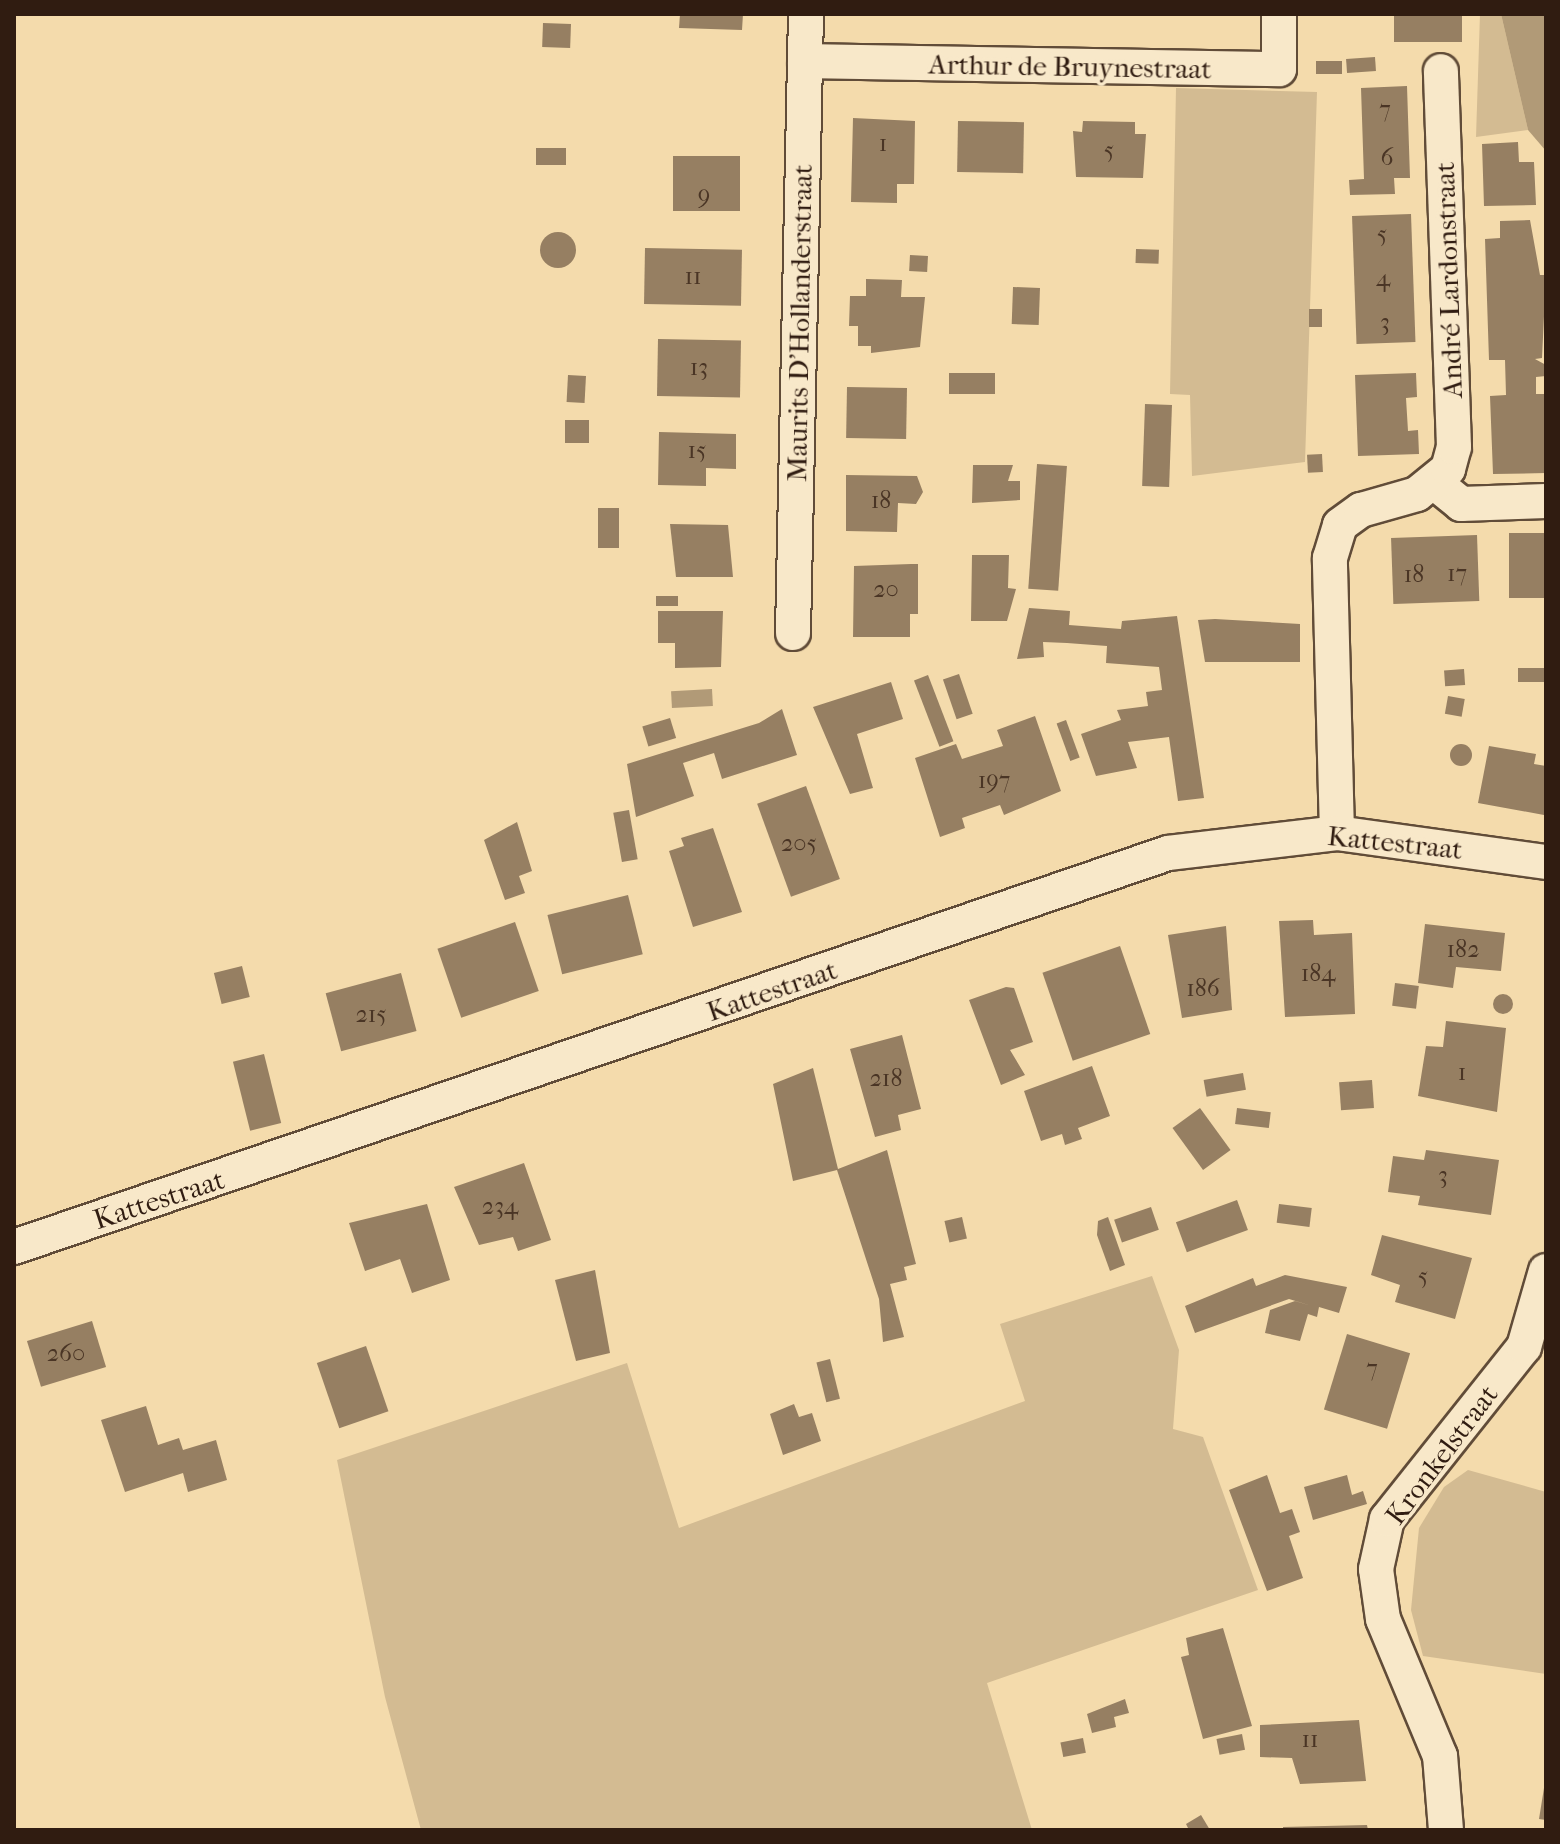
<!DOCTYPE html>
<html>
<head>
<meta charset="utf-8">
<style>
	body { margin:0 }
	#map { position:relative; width:1560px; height:1844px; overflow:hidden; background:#f4dbac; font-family:"IM FELL French Canon",serif }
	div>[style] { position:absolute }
	.green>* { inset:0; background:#d3bb92 }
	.water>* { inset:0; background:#b19a77; transform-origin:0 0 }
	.building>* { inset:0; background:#967f62; transform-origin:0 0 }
	.round { border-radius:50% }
	.roads { filter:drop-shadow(2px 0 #614c38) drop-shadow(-2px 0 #614c38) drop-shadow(0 2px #614c38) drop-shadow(0 -2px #614c38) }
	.minor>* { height:34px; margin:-17px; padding:0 17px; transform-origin:17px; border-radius:17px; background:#f8e8c9 }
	span { translate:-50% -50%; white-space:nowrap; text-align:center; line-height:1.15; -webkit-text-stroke:7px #f8e8c9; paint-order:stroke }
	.number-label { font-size:24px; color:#4a3525 }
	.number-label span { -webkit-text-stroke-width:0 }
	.street-label { font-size:28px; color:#301c11 }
	.frame { position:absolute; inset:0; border:16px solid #301c11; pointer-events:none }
</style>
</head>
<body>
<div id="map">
	<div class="green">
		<i style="clip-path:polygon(1480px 14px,1501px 14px,1528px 130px,1476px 137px)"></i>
		<i style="clip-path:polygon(1176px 88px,1317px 92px,1305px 462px,1192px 476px,1190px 395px,1170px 394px)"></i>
		<i style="clip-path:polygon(1152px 1276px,1179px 1350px,1173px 1429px,1203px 1437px,1258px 1590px,987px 1683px,1032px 1830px,421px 1830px,385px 1697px,337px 1460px,627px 1363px,679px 1528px,1025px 1401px,1000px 1324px)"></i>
		<i style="clip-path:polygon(1468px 1470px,1546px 1492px,1546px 1674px,1423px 1656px,1411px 1610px,1419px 1528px,1444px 1487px)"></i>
	</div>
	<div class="water">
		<i style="clip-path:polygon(1501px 14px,1546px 14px,1546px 151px,1528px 130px)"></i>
		<i style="left:712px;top:689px;width:17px;height:41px;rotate:87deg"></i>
	</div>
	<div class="building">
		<i style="clip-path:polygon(680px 14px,743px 14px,742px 30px,679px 28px)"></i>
		<i style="left:1394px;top:14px;width:68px;height:28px"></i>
		<i style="left:543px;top:23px;width:28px;height:24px;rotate:2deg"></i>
		<i style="left:1375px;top:57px;width:14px;height:29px;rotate:86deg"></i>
		<i style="left:1316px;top:61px;width:26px;height:13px"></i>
		<i style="clip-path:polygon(1407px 86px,1410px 178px,1394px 178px,1395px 194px,1350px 195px,1349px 180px,1364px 179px,1361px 88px)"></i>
		<i style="clip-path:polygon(853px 118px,915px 121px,914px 184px,897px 184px,897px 203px,851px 202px)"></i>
		<i style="left:958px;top:121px;width:66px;height:51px;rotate:1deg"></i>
		<i style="clip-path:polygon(1083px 121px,1135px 122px,1135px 134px,1146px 134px,1143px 178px,1076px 177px,1073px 131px,1082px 132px)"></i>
		<i style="clip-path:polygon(1518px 142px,1519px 162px,1534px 162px,1536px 205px,1484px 206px,1482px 144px)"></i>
		<i style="left:536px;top:148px;width:30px;height:17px"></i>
		<i style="left:673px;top:156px;width:67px;height:55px"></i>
		<i style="left:1411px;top:214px;width:128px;height:59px;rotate:88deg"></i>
		<i style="clip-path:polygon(1530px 220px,1540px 275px,1546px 275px,1542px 358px,1535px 359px,1546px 365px,1546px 376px,1536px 377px,1536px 394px,1545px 394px,1546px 473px,1493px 474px,1490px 396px,1506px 395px,1505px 360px,1489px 360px,1485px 239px,1500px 238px,1500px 221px)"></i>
		<i class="round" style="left:540px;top:232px;width:36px;height:36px"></i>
		<i style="left:645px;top:248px;width:97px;height:56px;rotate:1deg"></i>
		<i style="left:1136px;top:249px;width:23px;height:14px;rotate:2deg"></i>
		<i style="left:910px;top:255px;width:18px;height:16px;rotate:3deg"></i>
		<i style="clip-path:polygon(866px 279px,902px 280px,901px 297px,925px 297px,920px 347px,871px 353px,871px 346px,858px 346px,858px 326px,849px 326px,850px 296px,866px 296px)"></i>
		<i style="left:1013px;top:287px;width:27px;height:37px;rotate:2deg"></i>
		<i style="left:1309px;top:309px;width:13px;height:18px"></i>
		<i style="left:658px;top:339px;width:83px;height:57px;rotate:1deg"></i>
		<i style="left:949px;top:373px;width:46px;height:21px"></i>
		<i style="clip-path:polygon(1416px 373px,1417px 397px,1406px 398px,1408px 431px,1418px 430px,1419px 454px,1358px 456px,1355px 375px)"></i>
		<i style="left:568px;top:375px;width:18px;height:27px;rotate:3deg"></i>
		<i style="left:847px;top:387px;width:60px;height:51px;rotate:1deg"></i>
		<i style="left:1145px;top:404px;width:27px;height:82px;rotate:2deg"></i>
		<i style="left:589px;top:420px;width:23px;height:24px;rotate:90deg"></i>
		<i style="clip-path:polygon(659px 432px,736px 434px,736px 469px,706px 468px,706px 486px,658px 485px)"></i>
		<i style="left:1322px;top:454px;width:18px;height:15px;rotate:87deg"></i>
		<i style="left:1037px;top:464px;width:30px;height:125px;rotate:4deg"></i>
		<i style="clip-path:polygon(973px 465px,1013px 465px,1008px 481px,1020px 481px,1020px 500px,972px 503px)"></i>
		<i style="clip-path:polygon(846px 475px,917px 476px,923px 492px,916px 504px,898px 503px,897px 532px,846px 531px)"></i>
		<i style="left:598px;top:508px;width:21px;height:40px"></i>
		<i style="clip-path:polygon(670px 524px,728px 525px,733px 577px,676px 577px)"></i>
		<i style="left:1546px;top:533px;width:65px;height:37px;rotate:90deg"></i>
		<i style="left:1477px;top:535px;width:66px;height:86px;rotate:88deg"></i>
		<i style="clip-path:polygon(972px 555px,1009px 555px,1008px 588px,1016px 589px,1007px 621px,971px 621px)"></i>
		<i style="clip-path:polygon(911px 564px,918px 564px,918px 614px,910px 614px,910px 637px,853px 637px,854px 566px)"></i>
		<i style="left:656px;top:596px;width:22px;height:10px"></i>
		<i style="clip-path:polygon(1029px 608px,1070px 611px,1069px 625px,1121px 629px,1122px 621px,1177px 616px,1204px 798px,1178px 801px,1169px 737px,1128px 742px,1137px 768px,1096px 776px,1081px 734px,1121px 720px,1117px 710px,1148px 706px,1146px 692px,1162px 690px,1159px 667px,1106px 663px,1107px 646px,1067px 643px,1043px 642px,1044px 657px,1017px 659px)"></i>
		<i style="clip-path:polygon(658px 611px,723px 611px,721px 667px,675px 668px,675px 643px,658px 643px)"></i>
		<i style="clip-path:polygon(1215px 619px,1300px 624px,1300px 662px,1205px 662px,1198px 620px)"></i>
		<i style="left:1546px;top:668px;width:14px;height:28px;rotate:90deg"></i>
		<i style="left:1464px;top:669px;width:16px;height:20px;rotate:86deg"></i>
		<i style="left:959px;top:674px;width:42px;height:17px;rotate:71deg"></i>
		<i style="left:928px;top:675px;width:71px;height:15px;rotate:69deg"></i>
		<i style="clip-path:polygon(891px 682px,903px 719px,857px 734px,873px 788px,850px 794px,813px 707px)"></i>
		<i style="left:1448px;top:696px;width:17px;height:18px;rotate:10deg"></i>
		<i style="clip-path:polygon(782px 709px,797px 755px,722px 779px,714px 753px,683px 763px,694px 796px,636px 817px,627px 764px,759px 723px)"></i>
		<i style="clip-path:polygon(1035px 716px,1061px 791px,1004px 815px,1000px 805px,962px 818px,965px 828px,940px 837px,915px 758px,956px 744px,962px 759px,1003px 746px,997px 730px)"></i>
		<i style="left:670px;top:718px;width:21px;height:29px;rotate:73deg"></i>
		<i style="left:1066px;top:720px;width:40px;height:10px;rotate:70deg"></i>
		<i class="round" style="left:1450px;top:744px;width:22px;height:22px"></i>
		<i style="clip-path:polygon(1489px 746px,1536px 754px,1534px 764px,1546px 766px,1544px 815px,1478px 803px)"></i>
		<i style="left:806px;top:786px;width:99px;height:52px;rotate:70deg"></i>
		<i style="left:629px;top:810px;width:50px;height:16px;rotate:80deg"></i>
		<i style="clip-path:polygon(517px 822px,532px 871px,519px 876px,525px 893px,505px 900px,484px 840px)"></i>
		<i style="clip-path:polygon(713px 828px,742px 912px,693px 927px,669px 851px,684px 846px,681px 838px)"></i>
		<i style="left:628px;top:895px;width:61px;height:83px;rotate:76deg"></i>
		<i style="clip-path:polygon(1313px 920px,1314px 935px,1352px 933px,1355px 1014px,1285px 1017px,1279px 921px)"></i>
		<i style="left:515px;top:922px;width:73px;height:82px;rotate:71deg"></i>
		<i style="clip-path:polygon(1425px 924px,1505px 933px,1501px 971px,1456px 967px,1453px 988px,1418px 983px)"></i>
		<i style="clip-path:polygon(1226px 926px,1232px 1010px,1182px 1018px,1168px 935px)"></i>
		<i style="left:1120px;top:946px;width:93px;height:82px;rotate:71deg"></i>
		<i style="left:242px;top:966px;width:32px;height:29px;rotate:76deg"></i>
		<i style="left:401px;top:973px;width:60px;height:78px;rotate:75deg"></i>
		<i style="left:1395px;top:983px;width:24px;height:23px;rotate:7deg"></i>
		<i style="clip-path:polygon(1006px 987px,1014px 988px,1033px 1042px,1010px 1050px,1025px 1075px,1001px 1085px,969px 1000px)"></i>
		<i class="round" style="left:1493px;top:994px;width:20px;height:20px"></i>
		<i style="clip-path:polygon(1446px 1021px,1506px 1028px,1497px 1112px,1418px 1096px,1426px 1046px,1443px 1047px)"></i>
		<i style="clip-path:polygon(902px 1035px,921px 1109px,898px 1115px,901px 1130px,875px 1137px,850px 1049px)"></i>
		<i style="left:264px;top:1054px;width:71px;height:32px;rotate:76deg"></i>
		<i style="clip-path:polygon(1092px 1066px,1110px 1116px,1078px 1128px,1082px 1139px,1065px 1145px,1062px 1134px,1041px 1141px,1024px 1091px)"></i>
		<i style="clip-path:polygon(813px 1068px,838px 1169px,887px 1150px,916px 1264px,904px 1267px,907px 1280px,890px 1284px,904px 1337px,883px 1342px,879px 1299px,837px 1170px,793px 1181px,773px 1084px)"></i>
		<i style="left:1243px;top:1073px;width:17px;height:40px;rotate:80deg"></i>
		<i style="left:1372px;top:1080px;width:28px;height:33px;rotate:86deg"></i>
		<i style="left:1200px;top:1108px;width:52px;height:34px;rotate:54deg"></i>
		<i style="left:1237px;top:1108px;width:34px;height:16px;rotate:7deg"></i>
		<i style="clip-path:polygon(1426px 1150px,1499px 1160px,1491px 1215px,1418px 1205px,1420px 1196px,1388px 1192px,1393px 1156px,1424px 1160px)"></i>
		<i style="clip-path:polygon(524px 1163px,551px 1240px,518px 1251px,513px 1237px,479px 1245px,454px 1187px)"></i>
		<i style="left:1237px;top:1200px;width:32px;height:65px;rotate:70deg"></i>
		<i style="clip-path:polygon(427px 1204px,450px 1280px,412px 1293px,400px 1259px,365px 1271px,349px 1223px)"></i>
		<i style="left:1279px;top:1204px;width:33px;height:19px;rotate:7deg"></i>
		<i style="left:1151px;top:1207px;width:24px;height:39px;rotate:71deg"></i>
		<i style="left:962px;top:1217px;width:22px;height:18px;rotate:77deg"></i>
		<i style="clip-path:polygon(1108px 1217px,1125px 1265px,1110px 1271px,1097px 1235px,1098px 1221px)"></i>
		<i style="clip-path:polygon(1382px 1235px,1472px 1258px,1455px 1319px,1395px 1302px,1400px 1285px,1371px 1275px)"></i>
		<i style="clip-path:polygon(595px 1270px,610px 1353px,576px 1361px,555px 1280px)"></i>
		<i style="clip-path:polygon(1285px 1275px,1347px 1287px,1339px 1313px,1319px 1307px,1317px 1317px,1308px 1314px,1300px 1341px,1265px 1333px,1270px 1310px,1295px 1301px,1312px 1306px,1289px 1299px,1195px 1333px,1185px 1306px,1253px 1278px,1256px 1286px)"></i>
		<i style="left:92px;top:1321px;width:48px;height:68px;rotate:73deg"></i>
		<i style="left:1347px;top:1334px;width:66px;height:79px;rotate:17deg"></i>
		<i style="left:366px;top:1346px;width:69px;height:52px;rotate:71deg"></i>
		<i style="left:830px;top:1359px;width:41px;height:14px;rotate:76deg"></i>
		<i style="clip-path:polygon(794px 1404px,799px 1417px,812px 1413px,821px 1441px,783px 1455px,770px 1414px)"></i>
		<i style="clip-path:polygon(146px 1406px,158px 1445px,179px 1438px,183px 1450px,216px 1440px,227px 1480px,188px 1492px,183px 1473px,125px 1492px,101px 1420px)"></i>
		<i style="clip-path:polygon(1267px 1475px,1280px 1513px,1292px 1509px,1300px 1532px,1289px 1536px,1303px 1578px,1267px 1591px,1229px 1490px)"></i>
		<i style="clip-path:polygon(1347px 1475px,1352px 1495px,1363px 1491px,1367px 1504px,1313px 1520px,1304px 1487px)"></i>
		<i style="clip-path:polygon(1223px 1628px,1252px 1726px,1203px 1739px,1181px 1657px,1189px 1655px,1186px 1638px)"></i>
		<i style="clip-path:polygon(1125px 1699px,1129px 1713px,1114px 1717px,1116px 1727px,1092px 1733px,1087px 1714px)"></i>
		<i style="clip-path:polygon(1359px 1720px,1366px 1781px,1300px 1784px,1292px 1758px,1260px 1757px,1260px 1725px)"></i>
		<i style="left:1242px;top:1734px;width:16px;height:26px;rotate:79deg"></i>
		<i style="left:1083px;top:1738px;width:15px;height:23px;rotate:79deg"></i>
		<i style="clip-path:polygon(1544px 1788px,1546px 1788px,1546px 1820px,1539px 1819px)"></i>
		<i style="clip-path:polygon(1201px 1815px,1210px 1830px,1189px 1830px,1186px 1824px)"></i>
		<i style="clip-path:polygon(1367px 1825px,1368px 1830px,1283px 1830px,1283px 1827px)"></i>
	</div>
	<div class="roads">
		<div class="minor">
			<i style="left:805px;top:61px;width:474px;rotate:1deg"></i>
			<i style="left:1279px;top:69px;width:55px;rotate:-90deg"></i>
			<i style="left:1434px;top:482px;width:35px;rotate:39deg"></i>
			<i style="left:1461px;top:504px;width:85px;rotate:-2deg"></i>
			<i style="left:793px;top:633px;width:619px;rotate:-88.8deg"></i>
			<i style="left:1337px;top:833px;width:275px;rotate:-91.5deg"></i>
			<i style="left:1330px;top:558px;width:34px;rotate:-73deg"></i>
			<i style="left:1340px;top:525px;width:26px;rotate:-36deg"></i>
			<i style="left:1361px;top:510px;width:58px;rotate:-15.9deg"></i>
			<i style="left:1417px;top:494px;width:40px;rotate:-39deg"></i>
			<i style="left:1448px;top:469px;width:23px;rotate:-75deg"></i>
			<i style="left:1454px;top:447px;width:376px;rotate:-92deg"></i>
			<i style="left:14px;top:1247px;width:1219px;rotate:-18.85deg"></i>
			<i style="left:1168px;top:853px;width:170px;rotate:-6.7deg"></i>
			<i style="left:1337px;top:833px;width:211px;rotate:7.9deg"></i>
			<i style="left:1446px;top:1830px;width:74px;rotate:-94.6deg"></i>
			<i style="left:1440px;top:1756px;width:148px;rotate:-112.6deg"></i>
			<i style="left:1383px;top:1619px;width:50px;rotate:-98deg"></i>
			<i style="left:1376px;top:1569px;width:51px;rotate:-77.6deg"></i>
			<i style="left:1387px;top:1519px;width:220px;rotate:-51.5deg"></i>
			<i style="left:1524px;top:1347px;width:79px;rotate:-73.9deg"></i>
		</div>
	</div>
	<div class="number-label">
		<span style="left:1385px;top:110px">7</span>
		<span style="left:883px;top:144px">1</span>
		<span style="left:1109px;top:151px">5</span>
		<span style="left:1387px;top:158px">6</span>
		<span style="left:704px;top:196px">9</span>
		<span style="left:1382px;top:235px">5</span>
		<span style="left:693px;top:277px">11</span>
		<span style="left:1383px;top:279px">4</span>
		<span style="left:1385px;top:323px">3</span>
		<span style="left:699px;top:368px">13</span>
		<span style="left:697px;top:451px">15</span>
		<span style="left:881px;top:501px">18</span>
		<span style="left:1457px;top:574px">17</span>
		<span style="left:1414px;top:575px">18</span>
		<span style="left:886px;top:590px">20</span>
		<span style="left:994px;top:781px">197</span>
		<span style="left:799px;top:844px">205</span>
		<span style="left:1463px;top:950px">182</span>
		<span style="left:1318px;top:974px">184</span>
		<span style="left:1203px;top:989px">186</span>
		<span style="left:371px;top:1015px">215</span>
		<span style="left:1462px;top:1073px">1</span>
		<span style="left:886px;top:1079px">218</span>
		<span style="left:1443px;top:1176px">3</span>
		<span style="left:500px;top:1207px">234</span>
		<span style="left:1423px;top:1277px">5</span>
		<span style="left:66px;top:1354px">260</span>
		<span style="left:1372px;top:1369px">7</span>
		<span style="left:1310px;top:1740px">11</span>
	</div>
	<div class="street-label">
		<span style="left:1070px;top:67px;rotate:1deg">Arthur de Bruynestraat</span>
		<span style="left:1449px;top:280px;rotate:-92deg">André Lardonstraat</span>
		<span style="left:800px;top:323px;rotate:-89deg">Maurits D'Hollanderstraat</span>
		<span style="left:1395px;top:843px;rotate:6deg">Kattestraat</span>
		<span style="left:772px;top:991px;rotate:-19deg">Kattestraat</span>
		<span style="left:159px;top:1200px;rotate:-18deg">Kattestraat</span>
		<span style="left:1442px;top:1455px;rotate:-53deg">Kronkelstraat</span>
	</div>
	<div class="frame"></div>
</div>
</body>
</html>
